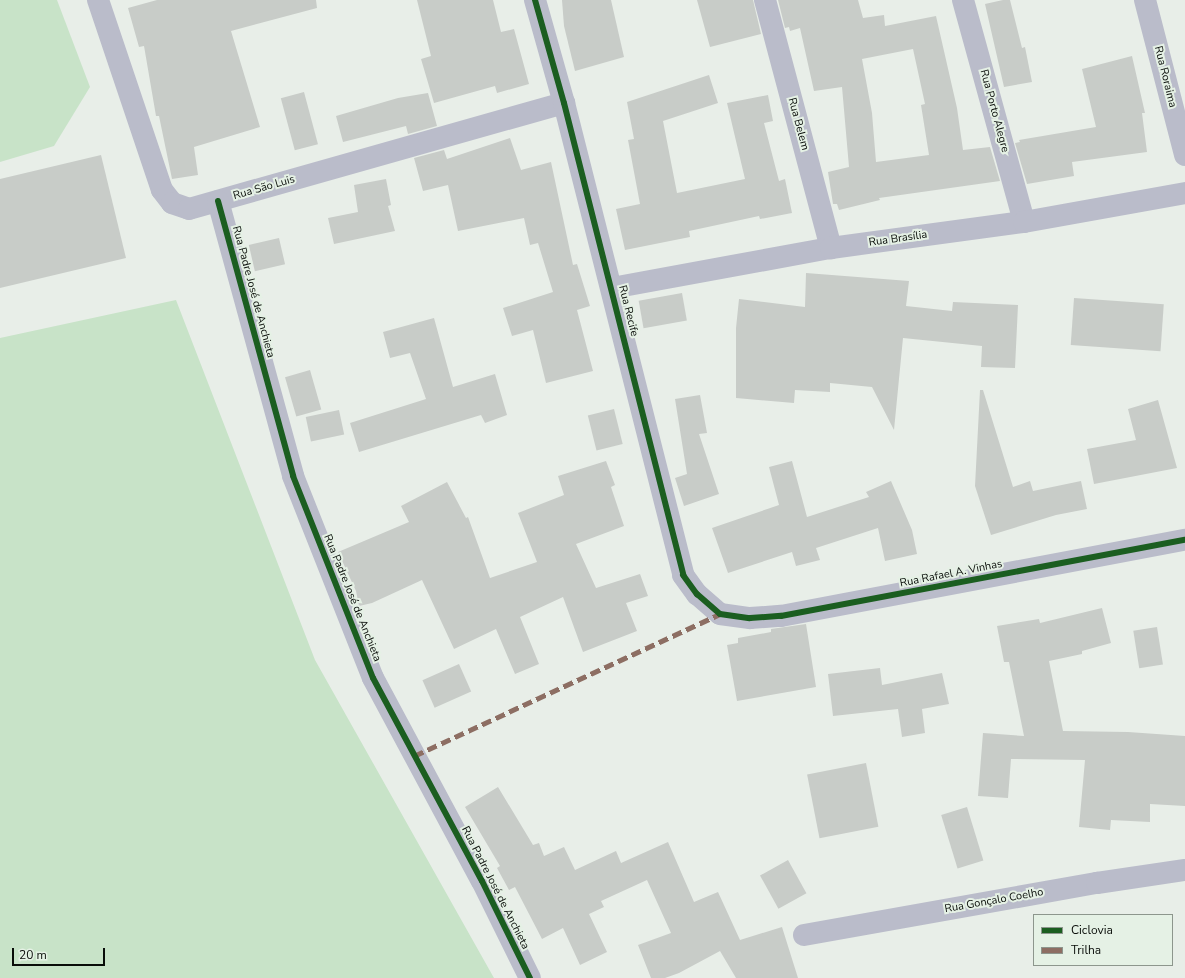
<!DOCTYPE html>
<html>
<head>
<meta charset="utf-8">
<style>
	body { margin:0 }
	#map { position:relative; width:1185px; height:978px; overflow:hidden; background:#e8eee8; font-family:"Nunito Sans",sans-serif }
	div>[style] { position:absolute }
	.green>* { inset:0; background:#c8e3c8 }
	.building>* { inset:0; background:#c8ccc8; transform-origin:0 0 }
	.street>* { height:22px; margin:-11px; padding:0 11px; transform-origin:11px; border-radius:11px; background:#babcca }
	.quiet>* { height:5px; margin-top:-2.5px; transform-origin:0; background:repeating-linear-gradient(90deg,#8d6e63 0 10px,transparent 0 15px) }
	.cycleway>* { height:6px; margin:-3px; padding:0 3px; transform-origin:3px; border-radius:3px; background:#1b5e20 }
	span { translate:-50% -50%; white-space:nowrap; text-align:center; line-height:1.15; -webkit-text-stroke:4px #e5f1e5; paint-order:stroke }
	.street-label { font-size:11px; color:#090d09 }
	.legend { position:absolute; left:1033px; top:914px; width:140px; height:52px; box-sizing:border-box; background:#e5f1e5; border:1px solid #8d968d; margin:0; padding:5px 7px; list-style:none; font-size:12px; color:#090d09 }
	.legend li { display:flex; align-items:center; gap:8px; height:20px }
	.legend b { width:20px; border:1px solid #8d968d }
	.scale { position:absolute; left:12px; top:948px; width:93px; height:18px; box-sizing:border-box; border:2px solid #090d09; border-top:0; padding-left:5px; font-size:12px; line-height:14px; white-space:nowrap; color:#090d09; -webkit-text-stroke:3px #e5f1e5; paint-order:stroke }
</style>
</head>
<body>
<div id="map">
	<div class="green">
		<i style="clip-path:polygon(0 0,57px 0,90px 87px,54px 146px,0 162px)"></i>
		<i style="clip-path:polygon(176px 300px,315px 660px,494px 978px,0 978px,0 338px)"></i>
	</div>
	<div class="building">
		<i style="clip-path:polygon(157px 0,316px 0,317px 8px,231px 31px,260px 127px,194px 147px,198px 175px,172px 179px,159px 116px,156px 116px,144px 46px,139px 47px,128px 8px)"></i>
		<i style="clip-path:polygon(417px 0,493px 0,501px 32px,514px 29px,529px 84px,497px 93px,495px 86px,434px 103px,421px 59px,431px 56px)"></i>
		<i style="clip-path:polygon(562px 0,611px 0,624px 57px,575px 71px,564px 26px)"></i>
		<i style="clip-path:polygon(697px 0,753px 0,761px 34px,710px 47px)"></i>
		<i style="clip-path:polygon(evenodd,778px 0,858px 0,863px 18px,884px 15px,885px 26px,936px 16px,957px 108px,963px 150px,990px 147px,1000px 181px,879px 198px,880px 200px,839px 210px,837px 204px,833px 204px,828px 172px,849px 167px,842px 87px,814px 91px,800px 28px,790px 31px,789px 27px,785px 28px,778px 0,913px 49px,925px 104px,921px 105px,929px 155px,876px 162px,872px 113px,862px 59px,913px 49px)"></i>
		<i style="clip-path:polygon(1003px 0,1010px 0,1022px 48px,1025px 47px,1032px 82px,1004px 87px,985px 4px)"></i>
		<i style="clip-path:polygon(1132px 56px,1145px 113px,1142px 113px,1147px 152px,1072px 162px,1074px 176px,1027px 184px,1015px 143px,1020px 142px,1019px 140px,1096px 127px,1082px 69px)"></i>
		<i style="clip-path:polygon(709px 75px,718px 103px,663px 121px,677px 193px,745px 179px,727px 103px,768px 95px,773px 121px,764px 123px,779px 181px,785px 179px,792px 213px,760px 219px,759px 216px,689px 231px,690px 237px,625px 250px,616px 209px,640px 204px,628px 140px,634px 139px,627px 102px)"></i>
		<i style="left:304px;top:92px;width:54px;height:24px;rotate:75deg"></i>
		<i style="clip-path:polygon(428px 93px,437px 126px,408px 134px,406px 126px,343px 142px,336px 116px,398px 98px)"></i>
		<i style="clip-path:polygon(510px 138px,521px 170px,551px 162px,573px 265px,577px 264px,590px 306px,577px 310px,593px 371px,546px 383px,533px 330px,512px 336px,503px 308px,553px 292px,538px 243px,530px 245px,524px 218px,458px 231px,448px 185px,423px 191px,414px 158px,444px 150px,447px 159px)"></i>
		<i style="clip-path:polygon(101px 155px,126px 258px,0 288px,0 179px)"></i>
		<i style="clip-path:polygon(386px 179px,391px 205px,388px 206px,395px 231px,334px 244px,328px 218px,358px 212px,354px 185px)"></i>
		<i style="left:279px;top:238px;width:27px;height:31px;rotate:77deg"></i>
		<i style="clip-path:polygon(806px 273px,909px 281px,906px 306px,952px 311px,953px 302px,1018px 305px,1015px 368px,981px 367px,982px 346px,903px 338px,894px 430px,872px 387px,830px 383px,830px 392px,795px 390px,794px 403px,736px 398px,736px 328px,739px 299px,805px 307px)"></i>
		<i style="left:682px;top:293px;width:28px;height:44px;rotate:80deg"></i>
		<i style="left:1074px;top:298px;width:90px;height:47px;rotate:4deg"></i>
		<i style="clip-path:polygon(434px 318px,453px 387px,495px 374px,507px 415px,485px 423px,481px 415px,359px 452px,350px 423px,426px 399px,410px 353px,390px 358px,383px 332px)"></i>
		<i style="left:310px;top:370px;width:41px;height:26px;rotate:74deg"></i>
		<i style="clip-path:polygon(980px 390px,983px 390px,1013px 487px,1030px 481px,1033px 491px,1081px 481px,1087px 509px,1056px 515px,991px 535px,975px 486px)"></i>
		<i style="clip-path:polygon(700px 395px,707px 433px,699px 434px,719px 494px,684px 506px,675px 478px,687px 474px,675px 399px)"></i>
		<i style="clip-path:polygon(1158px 400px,1177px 468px,1094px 484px,1087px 449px,1136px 440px,1128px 409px)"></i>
		<i style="left:614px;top:409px;width:36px;height:27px;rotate:76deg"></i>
		<i style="left:339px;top:410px;width:25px;height:34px;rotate:78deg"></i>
		<i style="clip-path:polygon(606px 461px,615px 485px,611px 487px,624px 526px,576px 544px,596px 588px,640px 574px,648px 596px,626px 603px,637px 631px,583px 652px,563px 597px,520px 617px,539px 664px,515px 674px,496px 629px,454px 649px,422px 580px,372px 603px,359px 606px,356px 591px,338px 552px,409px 522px,401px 506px,447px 482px,466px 518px,468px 517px,490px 578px,537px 562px,518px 513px,564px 495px,558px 476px)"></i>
		<i style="clip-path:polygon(792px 461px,807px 517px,869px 497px,866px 492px,891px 481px,912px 530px,917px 554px,885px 561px,878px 528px,816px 548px,820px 560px,796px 566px,792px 552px,728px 573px,712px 528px,779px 505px,769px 467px)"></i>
		<i style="clip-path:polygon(1102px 608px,1111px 643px,1082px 651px,1082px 654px,1049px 661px,1063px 731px,1128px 732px,1185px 736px,1185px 806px,1150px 804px,1150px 822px,1111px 820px,1110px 830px,1079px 827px,1085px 760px,1011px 759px,1008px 798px,978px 796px,983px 733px,1024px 736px,1009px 662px,1004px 662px,997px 626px,1039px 619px,1040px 623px)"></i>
		<i style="clip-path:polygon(806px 624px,816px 687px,737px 701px,727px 645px,738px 643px,738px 638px,771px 632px,771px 629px)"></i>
		<i style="left:1157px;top:627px;width:38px;height:24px;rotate:81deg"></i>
		<i style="left:459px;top:664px;width:30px;height:40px;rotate:66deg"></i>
		<i style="clip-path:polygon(880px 668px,882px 685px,942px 673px,949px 704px,922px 709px,925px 733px,902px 737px,898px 709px,833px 716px,828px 674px)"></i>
		<i style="left:866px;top:763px;width:65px;height:60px;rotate:79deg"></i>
		<i style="clip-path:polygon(498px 787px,533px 845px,539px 843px,544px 856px,564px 847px,575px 870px,616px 851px,621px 863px,668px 842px,694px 902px,718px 892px,740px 940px,782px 927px,798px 978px,736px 978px,720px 951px,679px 973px,665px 978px,651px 978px,638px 945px,671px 933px,647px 880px,601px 901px,604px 907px,589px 914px,607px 952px,580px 965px,563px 928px,542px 939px,515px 887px,509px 890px,497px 868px,500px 866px,465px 807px)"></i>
		<i style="left:967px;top:807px;width:56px;height:27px;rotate:73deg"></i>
		<i style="left:788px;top:860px;width:38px;height:32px;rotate:61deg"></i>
	</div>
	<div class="street">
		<i style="left:98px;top:0;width:200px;rotate:71.4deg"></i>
		<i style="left:162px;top:190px;width:16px;rotate:52deg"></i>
		<i style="left:172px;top:203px;width:18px;rotate:19deg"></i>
		<i style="left:189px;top:209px;width:390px;rotate:-15.8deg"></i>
		<i style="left:535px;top:0;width:107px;rotate:74.3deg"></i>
		<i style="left:564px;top:103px;width:487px;rotate:75.8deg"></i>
		<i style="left:683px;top:575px;width:24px;rotate:54deg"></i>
		<i style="left:697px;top:594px;width:30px;rotate:41deg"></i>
		<i style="left:720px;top:614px;width:30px;rotate:8deg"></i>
		<i style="left:750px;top:618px;width:31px;rotate:-4deg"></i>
		<i style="left:781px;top:616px;width:411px;rotate:-10.7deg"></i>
		<i style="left:765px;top:0;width:257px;rotate:75.1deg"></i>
		<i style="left:963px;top:0;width:230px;rotate:74.6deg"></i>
		<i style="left:1145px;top:0;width:160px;rotate:75.5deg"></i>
		<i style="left:218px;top:201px;width:285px;rotate:74.7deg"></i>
		<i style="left:293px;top:476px;width:217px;rotate:68.4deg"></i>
		<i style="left:373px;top:678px;width:230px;rotate:61.8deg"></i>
		<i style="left:482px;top:881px;width:108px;rotate:63.7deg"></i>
		<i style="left:612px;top:288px;width:223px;rotate:-10.4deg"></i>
		<i style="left:831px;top:248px;width:195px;rotate:-7.7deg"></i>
		<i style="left:1024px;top:222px;width:164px;rotate:-10.2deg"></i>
		<i style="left:804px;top:935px;width:298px;rotate:-10.1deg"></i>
		<i style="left:1097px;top:883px;width:89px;rotate:-8.4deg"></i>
	</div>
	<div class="quiet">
		<i style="left:414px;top:756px;width:337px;rotate:-24.9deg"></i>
	</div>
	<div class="cycleway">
		<i style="left:535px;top:0;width:107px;rotate:74.3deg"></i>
		<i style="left:564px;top:103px;width:487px;rotate:75.8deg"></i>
		<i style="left:683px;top:575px;width:24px;rotate:54deg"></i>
		<i style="left:697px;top:594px;width:30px;rotate:41deg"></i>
		<i style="left:720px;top:614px;width:30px;rotate:8deg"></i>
		<i style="left:750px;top:618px;width:31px;rotate:-4deg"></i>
		<i style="left:781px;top:616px;width:411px;rotate:-10.7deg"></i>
		<i style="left:218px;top:201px;width:285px;rotate:74.7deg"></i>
		<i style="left:293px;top:476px;width:217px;rotate:68.4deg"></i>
		<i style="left:373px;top:678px;width:230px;rotate:61.8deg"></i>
		<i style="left:482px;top:881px;width:108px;rotate:63.7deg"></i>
	</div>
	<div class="street-label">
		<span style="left:1165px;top:77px;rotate:76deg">Rua Roraima</span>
		<span style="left:994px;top:111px;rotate:75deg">Rua Porto Alegre</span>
		<span style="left:798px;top:124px;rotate:75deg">Rua Belem</span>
		<span style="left:264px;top:188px;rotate:-16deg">Rua São Luis</span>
		<span style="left:898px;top:239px;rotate:-8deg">Rua Brasília</span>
		<span style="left:253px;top:292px;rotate:75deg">Rua Padre José de Anchieta</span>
		<span style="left:628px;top:311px;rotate:76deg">Rua Recife</span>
		<span style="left:951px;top:574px;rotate:-11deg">Rua Rafael A. Vinhas</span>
		<span style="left:352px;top:598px;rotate:68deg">Rua Padre José de Anchieta</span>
		<span style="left:495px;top:888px;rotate:63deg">Rua Padre José de Anchieta</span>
		<span style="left:994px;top:901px;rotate:-10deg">Rua Gonçalo Coelho</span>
	</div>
	<ul class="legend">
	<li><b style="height:5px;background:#1b5e20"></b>Ciclovia</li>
	<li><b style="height:5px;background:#8d6e63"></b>Trilha</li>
	</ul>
	<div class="scale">20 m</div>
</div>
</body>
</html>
